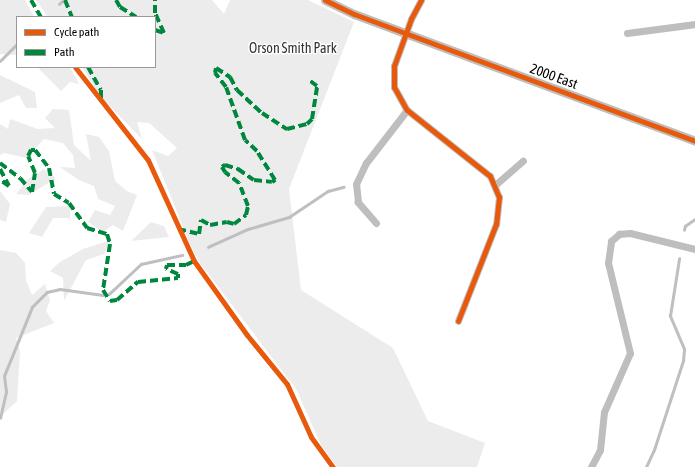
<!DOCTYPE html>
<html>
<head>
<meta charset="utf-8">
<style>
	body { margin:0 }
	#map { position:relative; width:695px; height:467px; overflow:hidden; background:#fff; font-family:"Asap Condensed",sans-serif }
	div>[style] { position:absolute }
	.green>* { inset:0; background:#ececec }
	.stream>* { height:2.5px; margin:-1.25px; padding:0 1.25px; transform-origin:1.25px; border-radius:1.25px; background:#bfbfbf }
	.minor>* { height:7px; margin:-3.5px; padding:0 3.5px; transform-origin:3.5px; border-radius:3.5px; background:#bebebe }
	.tertiary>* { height:9px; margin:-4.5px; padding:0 4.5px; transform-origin:4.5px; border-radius:4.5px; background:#bebebe }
	.quiet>* { height:4px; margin-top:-2px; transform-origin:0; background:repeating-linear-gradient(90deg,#00873e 0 8px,transparent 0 12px) }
	.cycleway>* { height:5px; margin:-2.5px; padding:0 2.5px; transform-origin:2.5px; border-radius:2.5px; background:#e8590c }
	span { translate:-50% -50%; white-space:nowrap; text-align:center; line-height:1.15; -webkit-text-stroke:3px #fff; paint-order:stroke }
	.park-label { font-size:14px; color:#333 }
	.street-label { font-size:14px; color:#000 }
	.legend { position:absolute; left:16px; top:16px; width:140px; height:52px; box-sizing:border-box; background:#fff; border:1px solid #999; margin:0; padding:5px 7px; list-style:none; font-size:12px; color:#000 }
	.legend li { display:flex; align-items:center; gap:8px; height:20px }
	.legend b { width:20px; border:1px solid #999 }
</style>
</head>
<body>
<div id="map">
	<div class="green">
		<i style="clip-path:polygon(0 0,25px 0,34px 17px,17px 17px,17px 55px,0 54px)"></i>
		<i style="clip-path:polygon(36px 0,212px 0,224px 14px,230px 0,308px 0,354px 22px,289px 189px,301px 290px,393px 348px,428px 421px,485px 443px,477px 467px,337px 467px,321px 445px,296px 389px,200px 263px,190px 244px,152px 150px,168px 156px,177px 148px,149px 123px,137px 122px,142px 139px,99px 95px,82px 67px,155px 67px,155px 17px,48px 17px)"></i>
		<i style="clip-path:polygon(40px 67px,70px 67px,79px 84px,70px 82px,61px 91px,39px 69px)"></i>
		<i style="clip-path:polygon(0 75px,35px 92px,37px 108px,26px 108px,19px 95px,0 103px)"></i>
		<i style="clip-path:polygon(53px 109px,69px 110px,74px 145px,91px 161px,86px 134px,99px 137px,109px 151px,115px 181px,127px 191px,137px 195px,123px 231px,113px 225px,103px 232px,88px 222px,95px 210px,110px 215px,115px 206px,98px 199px,94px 186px,79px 180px,60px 167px,75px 168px,73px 155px,63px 143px,44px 139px,26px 158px,4px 153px,0 155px,0 124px,8px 129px,10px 119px,38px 129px,55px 128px,45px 118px)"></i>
		<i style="clip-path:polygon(44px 169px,56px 178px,29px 195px,16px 194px,28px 179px)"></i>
		<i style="clip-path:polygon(0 191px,10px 204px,6px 222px,0 220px)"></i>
		<i style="clip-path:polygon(70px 206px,70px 218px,53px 218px,42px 237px,29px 233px,46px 207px)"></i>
		<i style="clip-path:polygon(151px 222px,164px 226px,169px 237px,131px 241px)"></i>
		<i style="clip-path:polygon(111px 240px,104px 254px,86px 260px,64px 301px,63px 278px,50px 271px,60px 262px,83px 249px)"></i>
		<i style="clip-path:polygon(0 250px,16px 253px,25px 263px,26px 280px,32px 295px,45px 284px,50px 300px,46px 311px,54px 323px,16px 338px,20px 351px,17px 401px,3px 414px,0 411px)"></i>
	</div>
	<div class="stream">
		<i style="left:59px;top:4px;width:6px;rotate:-39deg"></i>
		<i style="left:0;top:61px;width:24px;rotate:-45deg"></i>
		<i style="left:684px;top:230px;width:4px;rotate:-76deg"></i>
		<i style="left:685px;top:226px;width:12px;rotate:-35deg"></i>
		<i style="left:208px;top:247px;width:44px;rotate:-24.2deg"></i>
		<i style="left:248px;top:229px;width:43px;rotate:-16.3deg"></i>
		<i style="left:289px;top:217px;width:47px;rotate:-33.7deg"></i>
		<i style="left:328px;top:191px;width:16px;rotate:-15deg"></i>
		<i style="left:109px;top:294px;width:44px;rotate:-43.2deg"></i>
		<i style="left:141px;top:264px;width:42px;rotate:-12.4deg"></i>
		<i style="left:0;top:418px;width:27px;rotate:-77deg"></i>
		<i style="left:6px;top:392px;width:16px;rotate:-97deg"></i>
		<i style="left:4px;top:376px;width:74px;rotate:-67.9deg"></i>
		<i style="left:32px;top:307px;width:21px;rotate:-45deg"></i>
		<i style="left:47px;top:292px;width:13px;rotate:-13deg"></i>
		<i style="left:60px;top:289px;width:43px;rotate:7.9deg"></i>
		<i style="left:646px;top:467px;width:19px;rotate:-65deg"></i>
		<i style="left:654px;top:450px;width:94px;rotate:-72deg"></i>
		<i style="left:683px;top:361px;width:12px;rotate:-85deg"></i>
		<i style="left:684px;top:349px;width:36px;rotate:-113deg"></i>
		<i style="left:670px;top:316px;width:58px;rotate:-81deg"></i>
	</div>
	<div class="minor">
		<i style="left:421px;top:0;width:21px;rotate:118deg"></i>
		<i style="left:411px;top:19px;width:50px;rotate:109.9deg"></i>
		<i style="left:394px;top:66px;width:21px;rotate:90deg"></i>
		<i style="left:394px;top:87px;width:26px;rotate:61deg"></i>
		<i style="left:407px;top:110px;width:106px;rotate:38.5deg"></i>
		<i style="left:490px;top:176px;width:23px;rotate:67deg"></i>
		<i style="left:499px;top:197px;width:27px;rotate:96deg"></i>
		<i style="left:496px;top:224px;width:104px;rotate:111.4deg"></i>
		<i style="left:627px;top:33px;width:69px;rotate:-7.5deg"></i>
		<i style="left:495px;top:185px;width:37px;rotate:-41deg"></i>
		<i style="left:376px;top:223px;width:28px;rotate:-131deg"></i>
		<i style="left:358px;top:202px;width:18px;rotate:-96deg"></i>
		<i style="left:356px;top:184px;width:23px;rotate:-65deg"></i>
		<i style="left:366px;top:163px;width:67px;rotate:-52.3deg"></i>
		<i style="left:591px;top:467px;width:19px;rotate:-62deg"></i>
		<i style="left:600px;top:450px;width:38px;rotate:-84deg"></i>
		<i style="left:604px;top:412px;width:64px;rotate:-66.2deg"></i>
		<i style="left:630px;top:353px;width:93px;rotate:-103.7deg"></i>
		<i style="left:608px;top:263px;width:22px;rotate:-82deg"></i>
		<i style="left:611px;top:241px;width:11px;rotate:-41deg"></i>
		<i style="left:619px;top:234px;width:11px;rotate:-5deg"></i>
		<i style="left:630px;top:233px;width:67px;rotate:13.8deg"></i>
	</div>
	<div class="tertiary">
		<i style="left:325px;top:0;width:32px;rotate:26deg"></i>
		<i style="left:354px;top:14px;width:364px;rotate:20.4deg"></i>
	</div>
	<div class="quiet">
		<i style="left:31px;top:0;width:20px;rotate:60deg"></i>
		<i style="left:65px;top:0;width:18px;rotate:68deg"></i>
		<i style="left:116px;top:0;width:8px;rotate:60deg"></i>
		<i style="left:120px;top:7px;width:19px;rotate:32deg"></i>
		<i style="left:155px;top:30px;width:9px;rotate:18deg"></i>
		<i style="left:164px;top:33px;width:22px;rotate:-114deg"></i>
		<i style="left:155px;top:13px;width:13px;rotate:-90deg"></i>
		<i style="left:88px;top:67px;width:26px;rotate:61deg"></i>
		<i style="left:101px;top:90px;width:9px;rotate:90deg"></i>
		<i style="left:0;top:163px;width:25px;rotate:37deg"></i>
		<i style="left:20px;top:178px;width:18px;rotate:49deg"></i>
		<i style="left:32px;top:192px;width:19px;rotate:-81deg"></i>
		<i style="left:35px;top:173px;width:18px;rotate:-112deg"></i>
		<i style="left:28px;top:156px;width:7px;rotate:-63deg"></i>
		<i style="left:31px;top:150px;width:4px"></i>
		<i style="left:35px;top:150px;width:23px;rotate:52deg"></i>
		<i style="left:49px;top:168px;width:26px;rotate:79deg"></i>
		<i style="left:54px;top:194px;width:17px;rotate:31deg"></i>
		<i style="left:69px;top:203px;width:31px;rotate:54deg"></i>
		<i style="left:87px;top:228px;width:21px;rotate:17deg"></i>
		<i style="left:107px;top:234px;width:10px;rotate:73deg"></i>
		<i style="left:110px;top:244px;width:47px;rotate:98.7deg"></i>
		<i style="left:103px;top:290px;width:13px;rotate:58deg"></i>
		<i style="left:110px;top:301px;width:7px;rotate:-8deg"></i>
		<i style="left:117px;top:300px;width:28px;rotate:-41deg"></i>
		<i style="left:138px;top:282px;width:40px;rotate:-5.7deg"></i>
		<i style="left:178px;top:278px;width:4px;rotate:-90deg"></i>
		<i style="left:178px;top:274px;width:13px;rotate:-157deg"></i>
		<i style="left:166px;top:269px;width:4px;rotate:-76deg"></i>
		<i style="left:167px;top:265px;width:19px"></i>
		<i style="left:186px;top:265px;width:9px;rotate:-27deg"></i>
		<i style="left:0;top:169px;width:19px;rotate:62deg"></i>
		<i style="left:9px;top:186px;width:11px;rotate:-146deg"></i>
		<i style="left:178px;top:229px;width:22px;rotate:13deg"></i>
		<i style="left:199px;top:234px;width:14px;rotate:-82deg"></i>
		<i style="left:201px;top:220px;width:10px;rotate:29deg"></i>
		<i style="left:210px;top:225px;width:17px;rotate:-10deg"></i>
		<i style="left:227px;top:222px;width:7px;rotate:16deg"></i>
		<i style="left:234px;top:224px;width:15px;rotate:-37deg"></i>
		<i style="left:246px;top:215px;width:9px;rotate:-77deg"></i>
		<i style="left:248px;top:206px;width:25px;rotate:-111deg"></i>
		<i style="left:239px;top:183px;width:18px;rotate:-142deg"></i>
		<i style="left:225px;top:172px;width:6px;rotate:-121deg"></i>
		<i style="left:222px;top:167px;width:4px;rotate:-34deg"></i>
		<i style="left:225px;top:165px;width:14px;rotate:17deg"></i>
		<i style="left:238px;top:169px;width:19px;rotate:35deg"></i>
		<i style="left:254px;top:180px;width:18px;rotate:6deg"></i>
		<i style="left:272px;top:182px;width:4px;rotate:-34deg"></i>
		<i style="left:275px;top:180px;width:34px;rotate:-122deg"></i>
		<i style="left:257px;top:151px;width:16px;rotate:-137deg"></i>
		<i style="left:245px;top:140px;width:56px;rotate:-109.7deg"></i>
		<i style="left:226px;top:87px;width:18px;rotate:-128deg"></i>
		<i style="left:215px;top:73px;width:5px;rotate:-79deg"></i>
		<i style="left:216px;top:68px;width:17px;rotate:33deg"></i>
		<i style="left:230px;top:77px;width:15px;rotate:62deg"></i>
		<i style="left:237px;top:90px;width:34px;rotate:43deg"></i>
		<i style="left:262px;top:113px;width:30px;rotate:33deg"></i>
		<i style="left:287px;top:129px;width:21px;rotate:-14deg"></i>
		<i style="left:307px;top:124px;width:7px;rotate:-45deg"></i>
		<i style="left:312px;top:119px;width:33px;rotate:-81deg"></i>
		<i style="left:317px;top:86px;width:10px;rotate:-143deg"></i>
	</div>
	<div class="cycleway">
		<i style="left:325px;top:0;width:32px;rotate:26deg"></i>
		<i style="left:354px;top:14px;width:364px;rotate:20.4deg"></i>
		<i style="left:421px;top:0;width:21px;rotate:118deg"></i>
		<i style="left:411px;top:19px;width:50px;rotate:109.9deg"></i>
		<i style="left:394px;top:66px;width:21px;rotate:90deg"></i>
		<i style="left:394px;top:87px;width:26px;rotate:61deg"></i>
		<i style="left:407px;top:110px;width:106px;rotate:38.5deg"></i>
		<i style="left:490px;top:176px;width:23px;rotate:67deg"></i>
		<i style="left:499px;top:197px;width:27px;rotate:96deg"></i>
		<i style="left:496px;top:224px;width:104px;rotate:111.4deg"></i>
		<i style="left:75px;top:67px;width:118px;rotate:51.9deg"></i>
		<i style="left:148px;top:160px;width:111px;rotate:65.5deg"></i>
		<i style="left:194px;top:261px;width:91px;rotate:54.4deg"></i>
		<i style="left:247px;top:335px;width:63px;rotate:50.8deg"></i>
		<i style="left:287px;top:384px;width:58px;rotate:65.6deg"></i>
		<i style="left:311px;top:437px;width:37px;rotate:54deg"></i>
	</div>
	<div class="park-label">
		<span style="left:293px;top:48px">Orson Smith Park</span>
	</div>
	<div class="street-label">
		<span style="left:554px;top:76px;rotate:20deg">2000 East</span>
	</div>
	<ul class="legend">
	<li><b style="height:5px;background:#e8590c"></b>Cycle path</li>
	<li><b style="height:5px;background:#00873e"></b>Path</li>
	</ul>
</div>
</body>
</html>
